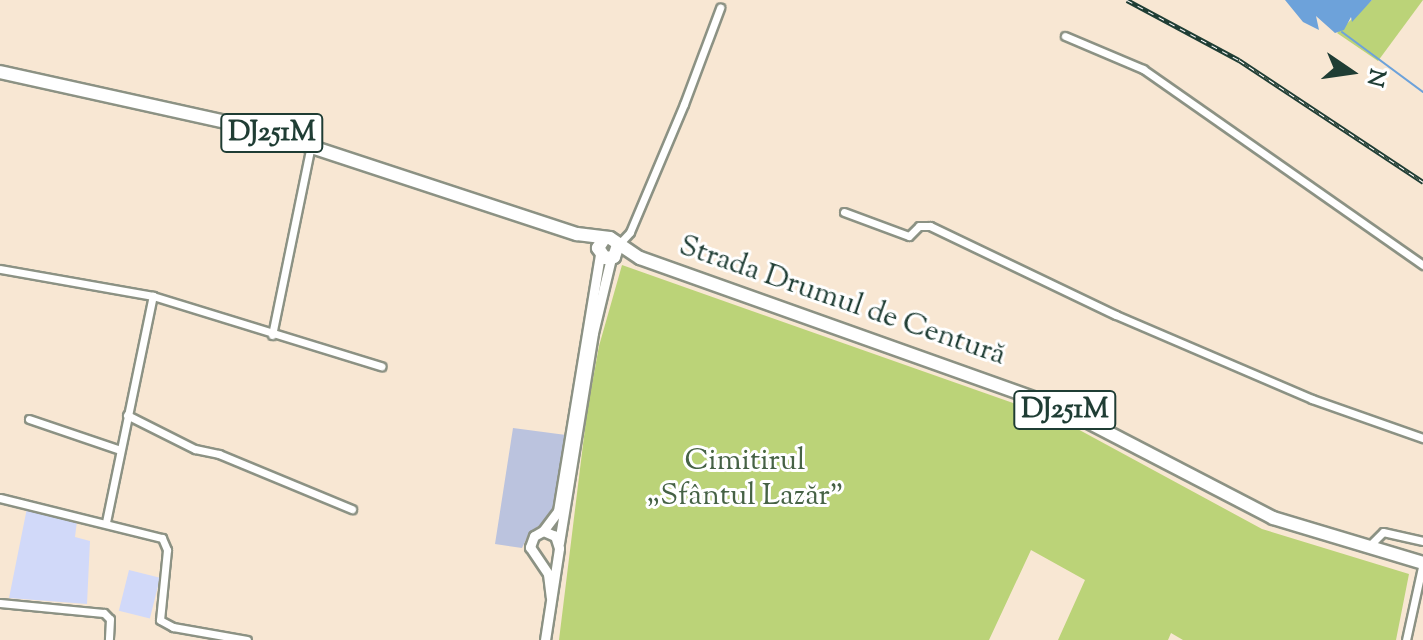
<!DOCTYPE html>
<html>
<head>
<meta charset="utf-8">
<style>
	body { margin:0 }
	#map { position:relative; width:1423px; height:640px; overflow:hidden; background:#f8e7d3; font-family:"Sorts Mill Goudy",serif }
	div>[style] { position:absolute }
	.built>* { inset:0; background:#d1d9f9; transform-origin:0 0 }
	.industrial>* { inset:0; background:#bbc3de }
	.green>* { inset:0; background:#bbd378 }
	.water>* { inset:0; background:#6da2da }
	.stream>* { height:2px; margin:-1px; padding:0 1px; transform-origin:1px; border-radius:1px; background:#6da2da }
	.roads { filter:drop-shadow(2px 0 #8c9284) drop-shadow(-2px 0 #8c9284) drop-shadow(0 2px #8c9284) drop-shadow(0 -2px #8c9284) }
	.street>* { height:7px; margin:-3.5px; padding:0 3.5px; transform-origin:3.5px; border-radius:3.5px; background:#fff }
	.secondary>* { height:9px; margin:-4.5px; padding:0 4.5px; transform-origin:4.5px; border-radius:4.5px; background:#fff }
	.highway>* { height:12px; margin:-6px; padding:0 6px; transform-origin:6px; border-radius:6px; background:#fff }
	.rail>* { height:5px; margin-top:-2.5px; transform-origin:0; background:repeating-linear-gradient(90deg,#fff 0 6px,#1f3d34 0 12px); box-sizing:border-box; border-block:2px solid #1f3d34 }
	span { translate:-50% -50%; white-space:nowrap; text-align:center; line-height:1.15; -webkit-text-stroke:6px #fff; paint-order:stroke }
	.shield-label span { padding:2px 6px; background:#fff; border:2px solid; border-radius:6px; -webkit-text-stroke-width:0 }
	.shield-label { font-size:28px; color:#1f3d34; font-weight:700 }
	.street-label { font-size:30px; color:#1f3d34 }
	.park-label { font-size:30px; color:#466245 }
	.north { position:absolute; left:1311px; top:32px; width:80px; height:80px; -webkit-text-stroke:6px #fff; paint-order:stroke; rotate:103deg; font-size:22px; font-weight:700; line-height:32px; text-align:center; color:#1f3d34 }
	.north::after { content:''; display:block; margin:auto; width:28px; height:36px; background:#1f3d34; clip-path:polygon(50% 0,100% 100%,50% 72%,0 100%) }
</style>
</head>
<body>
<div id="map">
	<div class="built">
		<i style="clip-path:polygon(27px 508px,77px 521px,75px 537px,90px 541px,87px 604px,9px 598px)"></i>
		<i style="left:129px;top:570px;width:32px;height:42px;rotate:14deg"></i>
	</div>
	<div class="industrial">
		<i style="clip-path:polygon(513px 428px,566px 435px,553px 515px,529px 533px,522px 548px,495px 544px)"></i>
	</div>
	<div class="green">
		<i style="clip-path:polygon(1372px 0,1423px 0,1378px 61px,1337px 33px)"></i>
		<i style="clip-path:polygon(622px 265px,1061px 420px,1262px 529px,1409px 574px,1396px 640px,1183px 640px,1171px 633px,1168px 640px,1058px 640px,1085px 580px,1031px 550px,989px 640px,559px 640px,587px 412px,599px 346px)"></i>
	</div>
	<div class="water">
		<i style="clip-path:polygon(1285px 0,1372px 0,1352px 22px,1351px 17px,1344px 30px,1335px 33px,1316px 16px,1319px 30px,1303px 22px)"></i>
	</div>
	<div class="stream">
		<i style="left:1342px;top:32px;width:101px;rotate:36.5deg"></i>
	</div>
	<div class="roads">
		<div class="street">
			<i style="left:1065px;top:36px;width:85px;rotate:22.9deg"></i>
			<i style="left:1143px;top:69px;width:342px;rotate:35deg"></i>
			<i style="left:844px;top:212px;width:69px;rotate:20.3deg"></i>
			<i style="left:909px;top:236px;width:14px;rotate:-45deg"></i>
			<i style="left:919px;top:226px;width:11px"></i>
			<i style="left:930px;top:226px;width:206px;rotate:25.6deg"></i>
			<i style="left:1116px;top:315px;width:213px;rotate:23.2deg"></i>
			<i style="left:1312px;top:399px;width:118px;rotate:19.4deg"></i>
			<i style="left:619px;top:244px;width:16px;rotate:-47deg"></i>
			<i style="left:630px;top:232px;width:139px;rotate:-67.1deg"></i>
			<i style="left:684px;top:104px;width:103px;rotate:-69.4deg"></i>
			<i style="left:0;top:269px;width:155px;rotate:10deg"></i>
			<i style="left:153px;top:296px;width:239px;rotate:17.1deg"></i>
			<i style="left:272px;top:335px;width:194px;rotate:-78.4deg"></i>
			<i style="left:127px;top:415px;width:76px;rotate:26.6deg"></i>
			<i style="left:195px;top:449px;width:25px;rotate:12deg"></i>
			<i style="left:219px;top:454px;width:144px;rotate:22.5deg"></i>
			<i style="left:29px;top:419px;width:96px;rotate:18.8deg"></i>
			<i style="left:0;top:498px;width:167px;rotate:13.9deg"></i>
			<i style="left:162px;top:538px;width:13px;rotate:67deg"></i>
			<i style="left:167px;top:550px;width:70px;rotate:95.7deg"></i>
			<i style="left:160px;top:620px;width:15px;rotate:28deg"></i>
			<i style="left:173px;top:627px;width:75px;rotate:10deg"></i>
			<i style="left:106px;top:522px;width:231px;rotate:-78.3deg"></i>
			<i style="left:1368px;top:547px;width:21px;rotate:-45deg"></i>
			<i style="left:1383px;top:532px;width:41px;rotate:12.7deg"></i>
			<i style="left:0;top:603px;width:104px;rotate:5.5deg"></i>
			<i style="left:104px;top:613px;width:8px;rotate:45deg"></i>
			<i style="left:110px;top:619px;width:21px;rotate:93deg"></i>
			<i style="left:1406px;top:640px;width:79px;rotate:-77.6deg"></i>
		</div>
		<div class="secondary">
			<i style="left:543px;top:531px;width:25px;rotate:-53deg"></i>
			<i style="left:558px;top:511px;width:260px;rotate:-80.7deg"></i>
			<i style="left:559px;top:543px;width:213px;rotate:-80.8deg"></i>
			<i style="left:593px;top:333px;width:77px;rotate:-76.5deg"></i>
			<i style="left:545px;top:640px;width:93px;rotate:-81.3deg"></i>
			<i style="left:559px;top:548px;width:13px;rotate:-108deg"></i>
			<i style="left:555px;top:536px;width:13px;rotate:-157deg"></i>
			<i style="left:543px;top:531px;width:10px;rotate:151deg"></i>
			<i style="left:534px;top:536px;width:12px;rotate:110deg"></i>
			<i style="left:530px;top:547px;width:32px;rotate:56deg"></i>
			<i style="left:548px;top:574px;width:23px;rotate:83deg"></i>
		</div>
		<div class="highway">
			<i style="left:0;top:72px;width:263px;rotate:12.5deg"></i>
			<i style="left:257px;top:129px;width:337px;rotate:18.2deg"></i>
			<i style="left:577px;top:234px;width:33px;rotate:7deg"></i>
			<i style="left:610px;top:238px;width:36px;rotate:34deg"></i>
			<i style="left:640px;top:258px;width:447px;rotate:19.6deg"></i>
			<i style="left:1061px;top:408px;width:239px;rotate:27.4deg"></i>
			<i style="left:1273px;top:518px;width:157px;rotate:16.7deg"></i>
			<i style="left:604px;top:239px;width:11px;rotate:124deg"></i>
			<i style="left:598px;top:248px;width:12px;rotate:55deg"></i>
			<i style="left:605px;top:258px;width:9px;rotate:-6deg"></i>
			<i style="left:614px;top:257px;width:13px;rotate:-72deg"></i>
		</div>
	</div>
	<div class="rail">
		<i style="left:1127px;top:0;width:127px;rotate:28.2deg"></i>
		<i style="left:1239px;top:60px;width:221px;rotate:33.5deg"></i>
	</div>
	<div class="shield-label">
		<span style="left:272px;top:133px">DJ251M</span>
		<span style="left:1065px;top:410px">DJ251M</span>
	</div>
	<div class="street-label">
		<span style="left:842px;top:302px;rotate:19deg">Strada Drumul de Centură</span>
	</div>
	<div class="park-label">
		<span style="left:745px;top:479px">Cimitirul<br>„Sfântul Lazăr”</span>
	</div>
	<div class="north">N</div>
</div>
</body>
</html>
